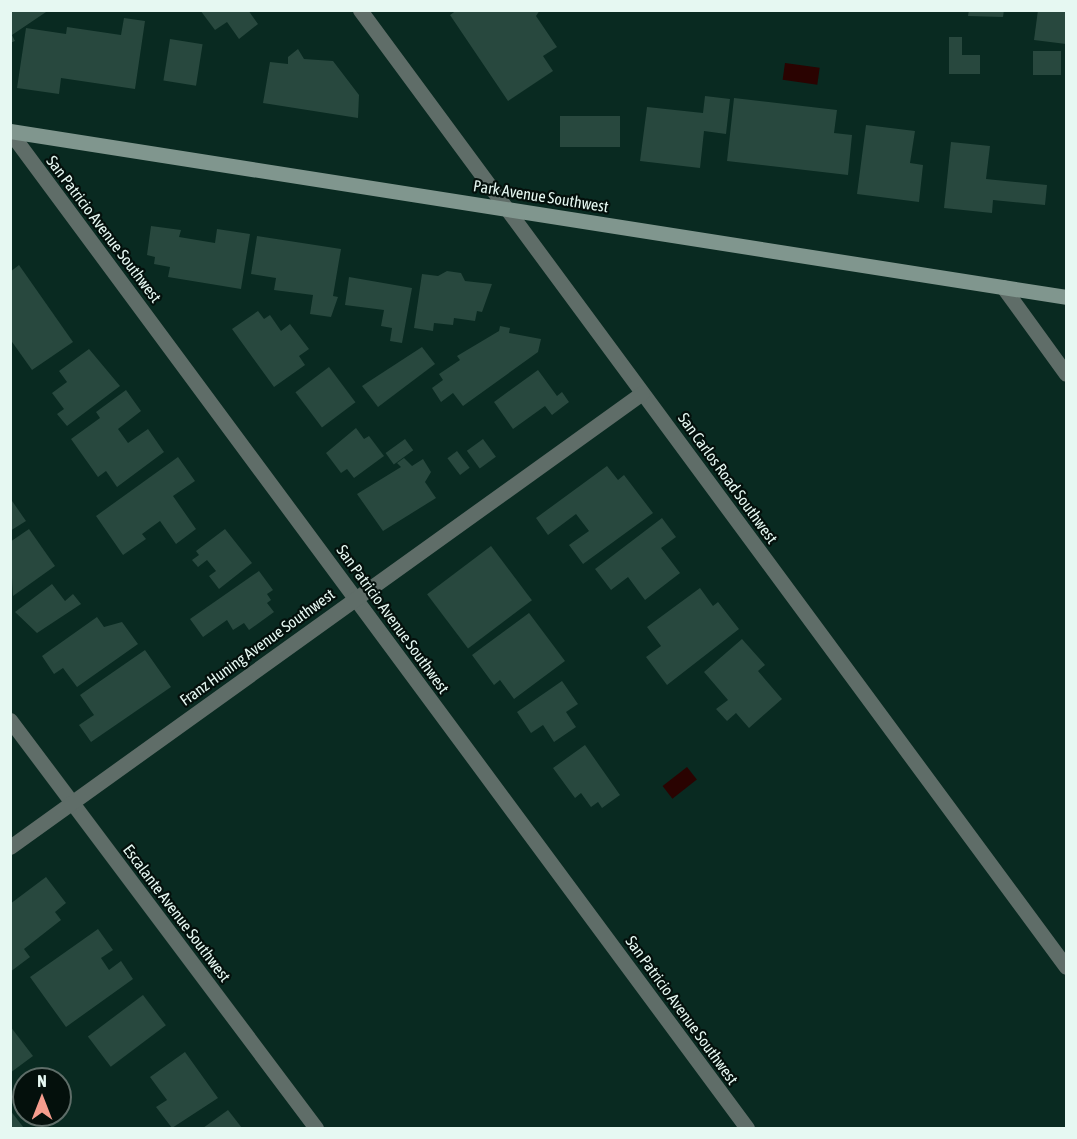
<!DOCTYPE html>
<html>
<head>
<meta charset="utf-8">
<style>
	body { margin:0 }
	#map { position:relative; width:1077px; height:1139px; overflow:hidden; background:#092a21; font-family:"Asap Condensed",sans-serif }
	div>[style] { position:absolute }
	.water>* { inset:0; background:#2a0301; transform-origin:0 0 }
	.building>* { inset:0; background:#28483e; transform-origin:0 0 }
	.street>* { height:15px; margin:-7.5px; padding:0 7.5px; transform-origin:7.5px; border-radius:7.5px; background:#5f6d68 }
	.secondary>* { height:15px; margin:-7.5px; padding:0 7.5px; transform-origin:7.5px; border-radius:7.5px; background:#80968e }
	span { translate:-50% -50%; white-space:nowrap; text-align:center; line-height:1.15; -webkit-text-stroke:4.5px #04100c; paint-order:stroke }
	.street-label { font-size:16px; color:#e6f8f2 }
	.frame { position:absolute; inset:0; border:12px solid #e6f8f2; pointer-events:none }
	.north { position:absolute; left:12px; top:1067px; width:60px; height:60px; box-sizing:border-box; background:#04100c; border:2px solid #5e6d68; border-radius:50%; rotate:0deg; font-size:16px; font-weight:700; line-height:24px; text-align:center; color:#e6f8f2 }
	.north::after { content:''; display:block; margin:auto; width:21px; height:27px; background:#f59d8e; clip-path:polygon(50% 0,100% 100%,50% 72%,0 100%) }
</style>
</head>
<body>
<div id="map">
	<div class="water">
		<i style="left:785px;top:63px;width:35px;height:17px;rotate:8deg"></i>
		<i style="left:687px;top:767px;width:16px;height:31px;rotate:52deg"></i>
	</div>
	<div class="building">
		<i style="clip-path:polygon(10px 10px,49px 10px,12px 35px,15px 41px,10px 43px)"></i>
		<i style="clip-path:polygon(200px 10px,248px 10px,258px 24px,239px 39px,227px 22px,215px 30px)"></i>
		<i style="clip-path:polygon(457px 10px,540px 10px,536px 16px,557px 47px,543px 56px,553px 71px,508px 101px,450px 15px)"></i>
		<i style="clip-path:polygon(969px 10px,1004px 10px,1003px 17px,968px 16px)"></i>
		<i style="clip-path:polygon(1038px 10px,1066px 10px,1066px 44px,1034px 40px)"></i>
		<i style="clip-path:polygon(124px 18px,145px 21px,135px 89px,61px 78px,59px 94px,17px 88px,26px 28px,66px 34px,67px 27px,121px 35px)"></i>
		<i style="clip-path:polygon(949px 37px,962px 37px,962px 55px,980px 55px,980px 74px,949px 74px)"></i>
		<i style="left:170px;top:39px;width:33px;height:42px;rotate:9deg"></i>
		<i style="clip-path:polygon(298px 49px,304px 59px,333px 61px,359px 95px,358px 118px,263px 103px,270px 62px,288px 64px,288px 57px)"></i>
		<i style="left:1033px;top:51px;width:28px;height:24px"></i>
		<i style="clip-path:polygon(705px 96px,730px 99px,726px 134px,704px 131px,700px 168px,640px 161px,647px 107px,703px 113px)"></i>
		<i style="clip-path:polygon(734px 98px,837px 110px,834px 133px,852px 135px,848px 175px,727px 161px)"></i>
		<i style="left:560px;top:116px;width:60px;height:31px"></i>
		<i style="clip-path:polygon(866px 125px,915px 131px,910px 163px,923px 165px,919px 202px,857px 194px)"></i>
		<i style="clip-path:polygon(951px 142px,990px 146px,986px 179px,1047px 185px,1045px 205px,993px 200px,992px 213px,944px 208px)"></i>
		<i style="clip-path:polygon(151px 226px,181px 230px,179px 237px,215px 243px,217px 229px,250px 234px,241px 289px,168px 277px,170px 267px,154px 264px,155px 257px,147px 255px)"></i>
		<i style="clip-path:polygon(257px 236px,341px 249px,333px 296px,338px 297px,331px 317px,310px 314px,313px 295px,274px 290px,276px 278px,251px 274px)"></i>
		<i style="clip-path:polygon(19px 265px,73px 342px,32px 370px,10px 339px,10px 272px)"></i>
		<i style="clip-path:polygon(447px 271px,461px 273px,465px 281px,492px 284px,482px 312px,477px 311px,475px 321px,454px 318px,453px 325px,434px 323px,433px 331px,414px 328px,422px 274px,438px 276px)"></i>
		<i style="clip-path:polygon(349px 277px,412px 288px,402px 343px,390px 341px,392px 328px,381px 326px,384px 310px,345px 305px)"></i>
		<i style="clip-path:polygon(258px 311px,264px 319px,270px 315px,281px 331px,290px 324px,309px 349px,299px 356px,305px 365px,274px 387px,232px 329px)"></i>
		<i style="clip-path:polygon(500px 326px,510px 328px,509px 333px,541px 339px,538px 352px,463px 406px,453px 393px,441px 402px,432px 388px,443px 380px,439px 374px,460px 360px,457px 356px,499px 331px)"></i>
		<i style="clip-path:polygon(422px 347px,435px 364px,378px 407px,362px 386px)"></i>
		<i style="clip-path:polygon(89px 349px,120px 386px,67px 426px,57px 414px,64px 409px,52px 393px,67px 382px,59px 371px)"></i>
		<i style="left:329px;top:367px;width:44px;height:42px;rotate:53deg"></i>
		<i style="clip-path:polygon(538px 370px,557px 396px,562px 392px,569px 402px,552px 415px,545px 406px,513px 429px,494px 402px)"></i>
		<i style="clip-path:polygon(126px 390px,141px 411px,118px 429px,128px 443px,148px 429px,164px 452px,117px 487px,106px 471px,98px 477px,71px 439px,100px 418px,96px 412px)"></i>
		<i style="clip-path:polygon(356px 428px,364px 439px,369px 436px,384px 456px,354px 478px,347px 469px,341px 473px,326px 453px)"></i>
		<i style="left:405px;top:439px;width:14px;height:24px;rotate:54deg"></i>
		<i style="left:483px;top:439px;width:22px;height:20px;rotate:54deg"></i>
		<i style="left:457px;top:451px;width:21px;height:12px;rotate:53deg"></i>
		<i style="clip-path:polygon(178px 457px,195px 481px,173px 496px,196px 529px,176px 544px,160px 521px,142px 534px,146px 539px,123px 555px,96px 516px)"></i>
		<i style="clip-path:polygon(404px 458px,412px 466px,423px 459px,431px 472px,425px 482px,436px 498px,383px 531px,357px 494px,401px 467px,397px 463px)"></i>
		<i style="clip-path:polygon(607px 466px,618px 480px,624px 475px,653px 513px,583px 564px,569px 545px,589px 531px,576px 514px,548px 535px,536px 518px)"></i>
		<i style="clip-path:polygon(10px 498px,26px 521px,10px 531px)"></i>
		<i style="clip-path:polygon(662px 518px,676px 537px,661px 548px,680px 573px,645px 600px,628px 577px,611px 590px,595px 569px)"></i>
		<i style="clip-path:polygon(29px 529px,55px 566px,13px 596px,10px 542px)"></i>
		<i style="clip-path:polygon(225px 529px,252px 563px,219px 589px,209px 576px,216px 571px,207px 560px,198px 567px,192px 560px,199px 555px,196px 551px)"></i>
		<i style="left:491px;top:546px;width:68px;height:80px;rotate:53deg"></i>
		<i style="clip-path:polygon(259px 571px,273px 590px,267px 594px,271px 600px,267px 603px,274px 612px,249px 630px,244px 623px,233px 630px,227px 620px,203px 637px,190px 619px)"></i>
		<i style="clip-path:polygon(52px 584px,65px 601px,73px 594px,81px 604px,37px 633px,15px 612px)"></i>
		<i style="clip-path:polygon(700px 588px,713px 606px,718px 602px,739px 629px,667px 685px,646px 657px,661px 646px,647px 627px)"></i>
		<i style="clip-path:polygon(529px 613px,565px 661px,514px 699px,500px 680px,494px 685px,472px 655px)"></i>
		<i style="clip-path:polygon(97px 617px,104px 627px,122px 622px,138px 644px,77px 687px,63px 668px,54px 674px,42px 656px)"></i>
		<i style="clip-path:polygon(742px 639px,765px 665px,758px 671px,782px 699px,749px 728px,736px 713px,727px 721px,716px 709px,728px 700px,704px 672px)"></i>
		<i style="clip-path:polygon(145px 650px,171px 687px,91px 742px,79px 725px,94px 715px,80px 695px)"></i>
		<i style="clip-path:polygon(562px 681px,578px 704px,566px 712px,576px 727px,554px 742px,543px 725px,531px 733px,517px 712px)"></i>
		<i style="clip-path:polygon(585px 745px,620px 795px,602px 808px,598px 802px,591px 807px,581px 793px,575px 798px,553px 768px)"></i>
		<i style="clip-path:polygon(46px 877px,66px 903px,55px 912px,61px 920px,24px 949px,30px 957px,10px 972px,10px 904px)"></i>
		<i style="clip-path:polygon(98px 929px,113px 950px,101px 958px,109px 970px,121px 961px,133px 979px,66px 1027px,30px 977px)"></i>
		<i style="left:143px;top:995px;width:38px;height:69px;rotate:53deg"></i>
		<i style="clip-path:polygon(10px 1026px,33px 1056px,10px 1073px)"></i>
		<i style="clip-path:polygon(185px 1052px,218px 1098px,172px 1128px,156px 1107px,167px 1100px,150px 1077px)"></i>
		<i style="clip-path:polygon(10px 1110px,24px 1128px,10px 1128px)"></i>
		<i style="clip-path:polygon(228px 1110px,242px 1128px,203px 1128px)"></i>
	</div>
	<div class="street">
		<i style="left:360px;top:10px;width:1189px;rotate:53.58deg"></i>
		<i style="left:10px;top:132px;width:1239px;rotate:53.5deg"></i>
		<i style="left:1003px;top:287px;width:107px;rotate:54.1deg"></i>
		<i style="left:10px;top:720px;width:510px;rotate:53.13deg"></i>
		<i style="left:10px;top:847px;width:778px;rotate:-35.69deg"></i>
	</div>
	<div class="secondary">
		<i style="left:10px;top:131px;width:1069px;rotate:8.93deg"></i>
	</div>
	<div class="street-label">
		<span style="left:541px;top:196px;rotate:9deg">Park Avenue Southwest</span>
		<span style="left:104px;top:229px;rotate:53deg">San Patricio Avenue Southwest</span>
		<span style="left:728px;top:478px;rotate:54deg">San Carlos Road Southwest</span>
		<span style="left:393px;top:619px;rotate:54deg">San Patricio Avenue Southwest</span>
		<span style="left:257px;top:647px;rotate:-36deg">Franz Huning Avenue Southwest</span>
		<span style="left:177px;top:913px;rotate:53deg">Escalante Avenue Southwest</span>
		<span style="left:682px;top:1010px;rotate:54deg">San Patricio Avenue Southwest</span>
	</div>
	<div class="frame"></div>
	<div class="north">N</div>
</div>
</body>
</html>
